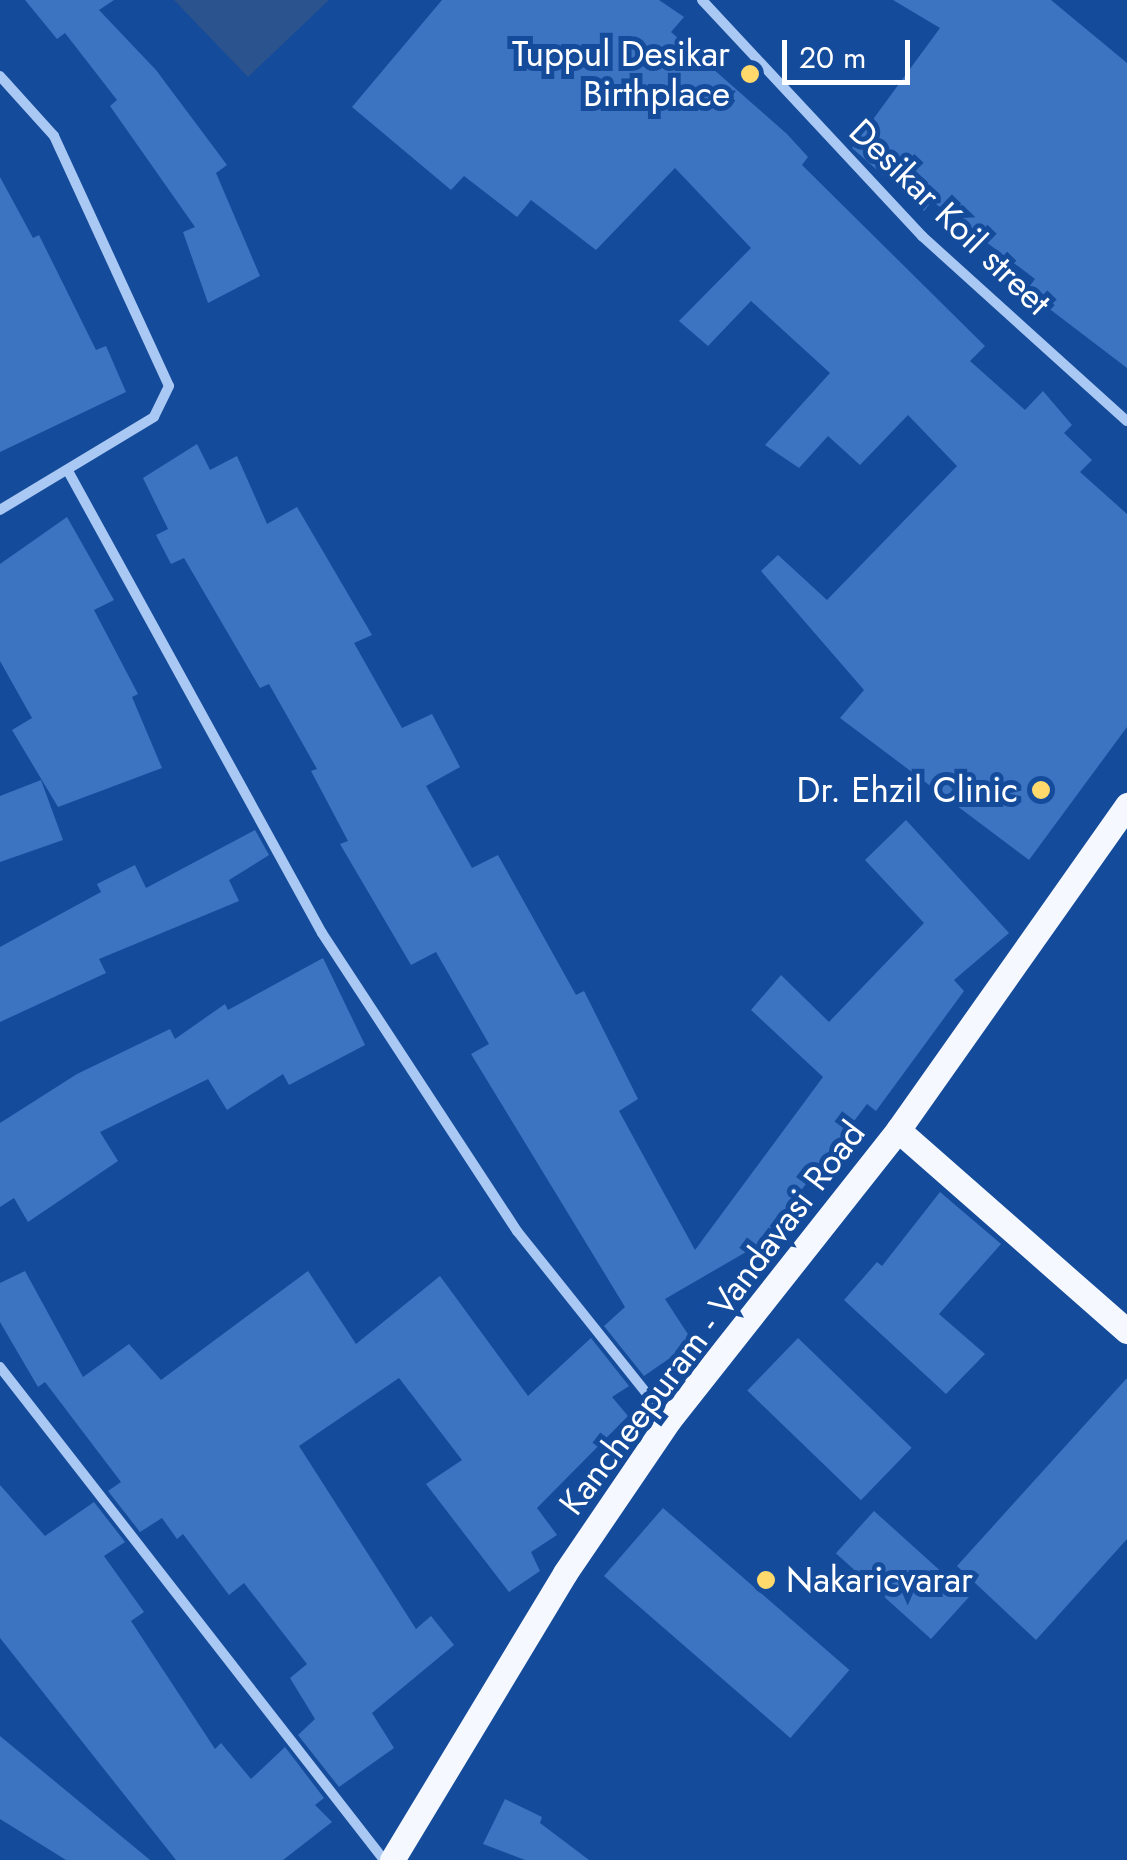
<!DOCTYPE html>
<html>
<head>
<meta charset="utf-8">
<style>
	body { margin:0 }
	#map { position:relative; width:1127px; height:1860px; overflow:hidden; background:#154b9b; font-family:Jost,sans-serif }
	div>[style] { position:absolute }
	.water>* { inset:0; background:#2b538e }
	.building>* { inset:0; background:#3d74c1; transform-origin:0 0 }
	.minor>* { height:10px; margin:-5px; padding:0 5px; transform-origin:5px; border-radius:5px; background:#a9c8f3 }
	.primary>* { height:25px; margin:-12.5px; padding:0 12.5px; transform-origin:12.5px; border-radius:12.5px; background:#f5f9ff }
	.dots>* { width:28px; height:28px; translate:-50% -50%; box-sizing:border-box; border:5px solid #154b9b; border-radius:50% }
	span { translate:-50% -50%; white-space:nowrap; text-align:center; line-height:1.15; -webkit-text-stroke:10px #154b9b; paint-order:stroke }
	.poi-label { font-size:35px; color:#fff }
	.right { translate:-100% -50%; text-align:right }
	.left { translate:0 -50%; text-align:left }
	.street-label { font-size:35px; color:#fff }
	.scale { position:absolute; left:782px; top:40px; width:128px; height:45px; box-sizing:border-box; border:5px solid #fff; border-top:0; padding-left:12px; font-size:30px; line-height:35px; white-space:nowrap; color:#fff; -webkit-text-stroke:8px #154b9b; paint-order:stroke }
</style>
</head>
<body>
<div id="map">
	<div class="water">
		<i style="clip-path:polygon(174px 0,329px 0,248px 77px)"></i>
	</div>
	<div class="building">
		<i style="clip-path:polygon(25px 0,114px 0,99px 10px,156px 70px,227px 165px,216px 173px,260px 276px,208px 303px,183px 232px,195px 227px,110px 106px,117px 100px,65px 33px,57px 39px)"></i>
		<i style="clip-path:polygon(442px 0,659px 0,684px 17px,671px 32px,787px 134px,808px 157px,802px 165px,985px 346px,970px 361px,1025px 410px,1043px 391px,1072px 425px,1064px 433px,1092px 460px,1080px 472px,1127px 514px,1127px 727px,1029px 860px,840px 718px,864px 690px,761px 571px,778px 555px,827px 600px,957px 466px,908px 415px,860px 465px,828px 436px,799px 468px,765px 445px,830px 373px,751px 301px,708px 346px,679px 321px,751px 248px,675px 168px,596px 250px,531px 200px,517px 217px,464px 176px,451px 190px,352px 107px)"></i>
		<i style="clip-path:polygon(893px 0,1051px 0,1127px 63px,1127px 368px,1026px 291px,1035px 279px,932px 201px,924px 211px,852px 148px,940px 28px)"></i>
		<i style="clip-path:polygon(0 177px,33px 238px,39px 235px,96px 350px,106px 346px,126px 392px,0 452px)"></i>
		<i style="clip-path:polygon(197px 444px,210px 470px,237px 456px,267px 524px,297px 507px,372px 635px,354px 643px,402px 728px,432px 714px,460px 767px,426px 786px,472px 868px,498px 855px,576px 995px,584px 991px,638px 1099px,619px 1111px,695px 1250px,823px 1077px,751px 1010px,781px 975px,829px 1022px,924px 923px,865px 860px,906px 820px,1009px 933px,954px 980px,964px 991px,876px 1111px,867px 1104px,751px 1256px,746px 1252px,665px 1299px,693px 1342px,644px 1376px,604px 1326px,625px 1307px,471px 1054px,489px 1044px,436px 952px,411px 965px,340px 844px,348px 841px,311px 771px,317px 769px,269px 684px,260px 688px,184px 558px,171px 564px,156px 535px,168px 529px,143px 478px)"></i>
		<i style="clip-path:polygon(67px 517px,114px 600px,94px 610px,138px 694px,132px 697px,162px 768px,58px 807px,12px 730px,32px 718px,0 661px,0 564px)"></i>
		<i style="clip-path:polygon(41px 780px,63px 840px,0 862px,0 796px)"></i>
		<i style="clip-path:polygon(255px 830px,269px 855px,229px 880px,239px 901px,99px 959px,106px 973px,0 1022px,0 947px,101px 892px,97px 884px,135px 865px,146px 888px)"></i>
		<i style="clip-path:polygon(323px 958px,365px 1045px,289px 1085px,283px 1074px,227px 1110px,208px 1079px,100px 1132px,118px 1161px,28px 1222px,14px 1198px,0 1207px,0 1123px,77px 1074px,170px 1029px,175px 1039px,225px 1004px,228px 1010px)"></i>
		<i style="clip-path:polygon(940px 1192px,1001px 1244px,939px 1314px,985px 1354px,946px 1394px,844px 1300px,877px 1262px,882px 1266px)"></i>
		<i style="clip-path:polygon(25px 1271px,83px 1377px,129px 1344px,161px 1380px,308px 1271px,356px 1344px,440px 1276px,528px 1396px,591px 1338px,629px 1386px,612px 1397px,628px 1416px,537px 1508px,557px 1535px,531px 1552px,540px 1571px,509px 1592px,426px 1484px,462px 1460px,399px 1378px,299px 1446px,416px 1629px,431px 1616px,454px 1645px,372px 1713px,394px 1748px,339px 1787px,298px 1735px,315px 1719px,290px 1678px,307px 1664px,244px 1583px,229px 1595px,183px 1534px,177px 1539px,162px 1518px,140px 1532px,108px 1491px,121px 1482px,45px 1382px,38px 1387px,0 1322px,0 1283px)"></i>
		<i style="left:798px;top:1338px;width:158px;height:73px;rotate:44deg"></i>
		<i style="clip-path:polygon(1127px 1378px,1127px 1539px,1036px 1640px,957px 1566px)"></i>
		<i style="clip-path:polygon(0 1485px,45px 1536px,94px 1502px,125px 1542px,104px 1556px,144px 1612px,131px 1621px,215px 1749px,221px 1743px,251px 1779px,285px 1747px,324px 1798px,315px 1805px,332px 1822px,283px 1860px,176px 1860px,0 1638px)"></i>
		<i style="left:663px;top:1508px;width:247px;height:90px;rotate:41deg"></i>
		<i style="left:874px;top:1511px;width:128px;height:57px;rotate:42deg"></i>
		<i style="clip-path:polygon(0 1736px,150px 1860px,66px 1860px,0 1819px)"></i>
		<i style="clip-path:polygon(505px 1799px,542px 1817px,540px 1823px,589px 1860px,525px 1860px,483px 1844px)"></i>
	</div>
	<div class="minor">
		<i style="left:702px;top:0;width:323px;rotate:47deg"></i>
		<i style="left:922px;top:236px;width:276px;rotate:42.1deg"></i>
		<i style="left:0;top:76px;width:81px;rotate:48deg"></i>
		<i style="left:54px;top:136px;width:275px;rotate:65.3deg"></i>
		<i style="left:169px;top:386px;width:34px;rotate:116deg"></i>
		<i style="left:154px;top:417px;width:180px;rotate:148.9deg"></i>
		<i style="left:68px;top:471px;width:527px;rotate:61.2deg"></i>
		<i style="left:322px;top:933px;width:356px;rotate:56.8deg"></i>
		<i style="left:517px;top:1231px;width:242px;rotate:51.4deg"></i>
		<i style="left:0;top:1367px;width:625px;rotate:52.08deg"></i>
	</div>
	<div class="primary">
		<i style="left:898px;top:1130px;width:305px;rotate:41.3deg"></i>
		<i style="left:392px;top:1860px;width:335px;rotate:-58.9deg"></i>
		<i style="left:565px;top:1573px;width:185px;rotate:-55.8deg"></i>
		<i style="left:669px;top:1420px;width:370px;rotate:-51.7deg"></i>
		<i style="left:898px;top:1130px;width:398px;rotate:-54.8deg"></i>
	</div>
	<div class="dots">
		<i style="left:750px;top:74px;background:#ffd96b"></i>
		<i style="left:1041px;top:790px;background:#ffd96b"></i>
		<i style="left:766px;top:1580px;background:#ffd96b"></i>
	</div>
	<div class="poi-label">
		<span class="right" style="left:730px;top:74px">Tuppul Desikar<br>Birthplace</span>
		<span class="right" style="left:1018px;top:790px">Dr. Ehzil Clinic</span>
		<span class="left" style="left:786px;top:1580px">Nakaricvarar</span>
	</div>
	<div class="street-label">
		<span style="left:950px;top:217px;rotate:44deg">Desikar Koil street</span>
		<span style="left:712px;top:1318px;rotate:-53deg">Kancheepuram - Vandavasi Road</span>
	</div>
	<div class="scale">20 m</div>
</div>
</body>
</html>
